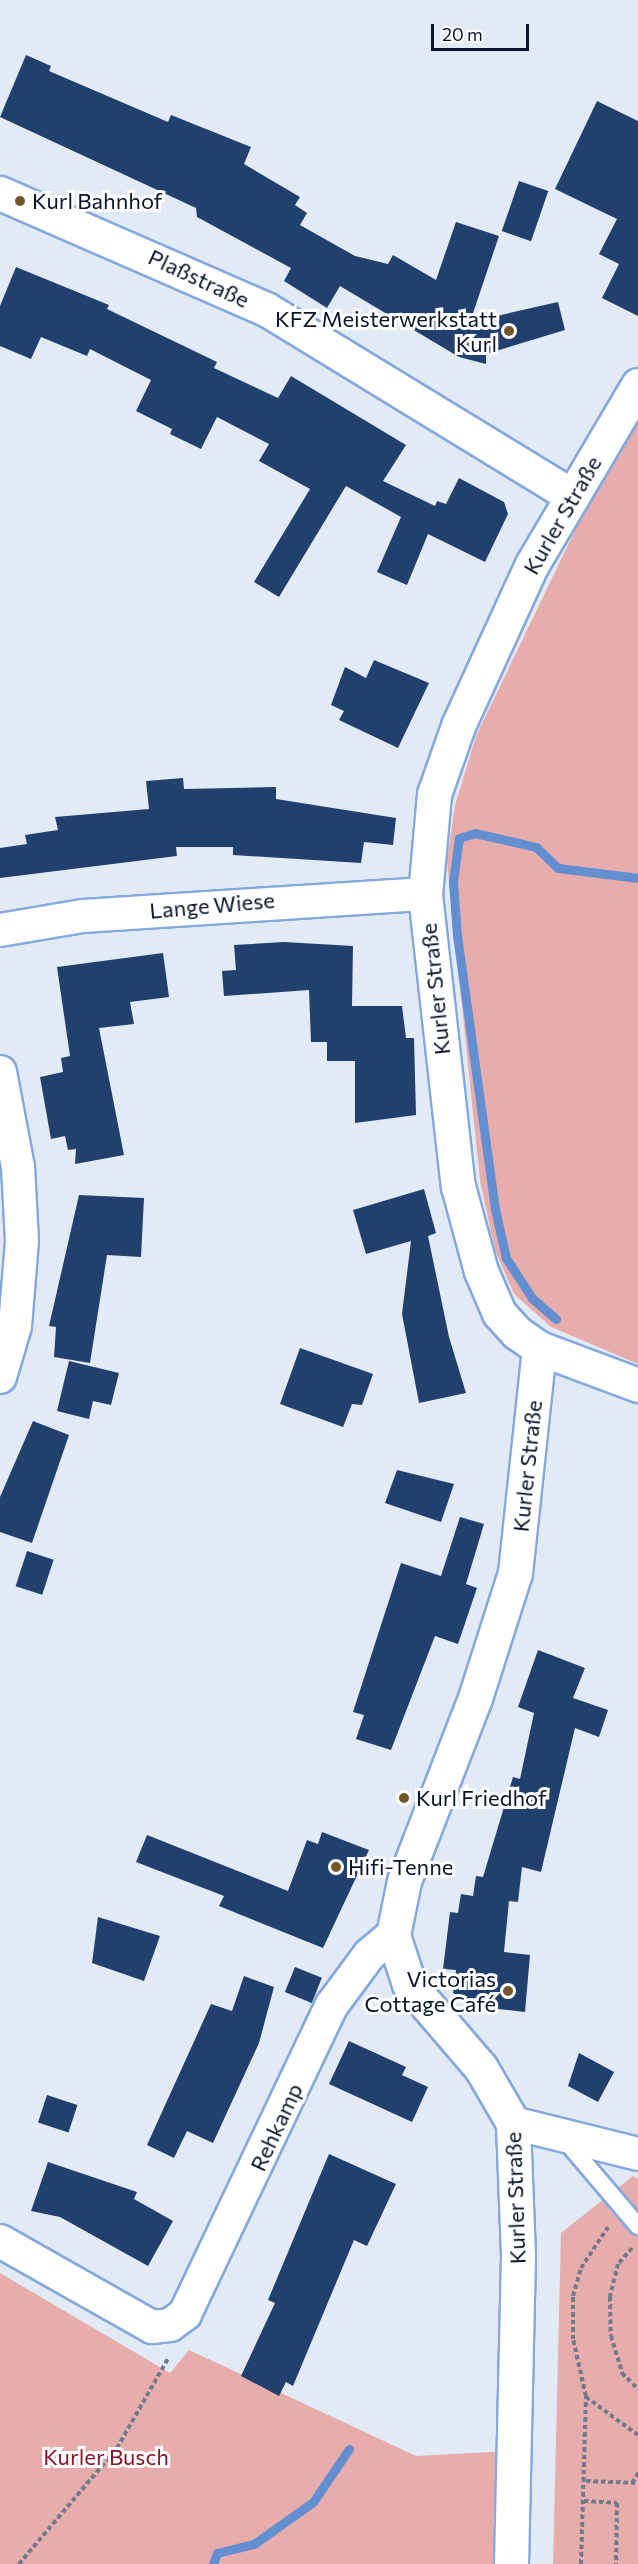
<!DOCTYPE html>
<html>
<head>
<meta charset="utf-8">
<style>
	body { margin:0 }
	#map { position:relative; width:638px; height:2564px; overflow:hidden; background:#e2eaf5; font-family:Commissioner,sans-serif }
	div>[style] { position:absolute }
	.green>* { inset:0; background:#e7adad }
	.stream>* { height:9px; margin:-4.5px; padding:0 4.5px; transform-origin:4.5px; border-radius:4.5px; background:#638fd1 }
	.building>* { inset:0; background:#22406e; transform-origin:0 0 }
	.path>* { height:4px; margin-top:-2px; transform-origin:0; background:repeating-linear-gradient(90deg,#707a8a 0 4.5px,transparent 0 7.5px) }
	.roads { filter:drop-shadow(2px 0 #85a8dd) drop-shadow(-2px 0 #85a8dd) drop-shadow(0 2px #85a8dd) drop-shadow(0 -2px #85a8dd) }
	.lane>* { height:16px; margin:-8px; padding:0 8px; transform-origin:8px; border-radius:8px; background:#fff }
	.street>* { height:32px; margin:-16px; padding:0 16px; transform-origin:16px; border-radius:16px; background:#fff }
	.secondary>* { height:33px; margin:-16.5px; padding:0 16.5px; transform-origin:16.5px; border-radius:16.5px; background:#fff }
	.dots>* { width:16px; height:16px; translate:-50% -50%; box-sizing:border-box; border:3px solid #fff; border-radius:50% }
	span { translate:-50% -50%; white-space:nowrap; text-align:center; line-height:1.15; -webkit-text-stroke:6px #fff; paint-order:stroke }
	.poi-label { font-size:22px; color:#081427 }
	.left { translate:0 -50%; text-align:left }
	.right { translate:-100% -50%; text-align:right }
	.street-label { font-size:22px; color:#081427 }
	.park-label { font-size:22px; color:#821627 }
	.scale { position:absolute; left:431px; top:24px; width:98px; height:27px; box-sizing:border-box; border:3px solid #081427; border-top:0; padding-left:8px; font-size:18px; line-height:21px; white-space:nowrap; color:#081427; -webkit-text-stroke:4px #fff; paint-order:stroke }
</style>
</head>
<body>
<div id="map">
	<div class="green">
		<i style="clip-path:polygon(638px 423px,638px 1364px,551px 1327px,514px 1294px,495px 1250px,480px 1181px,447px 861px,455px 805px,476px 736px,580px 520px)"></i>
		<i style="clip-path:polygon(633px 2176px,638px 2179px,638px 2564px,553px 2564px,561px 2233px)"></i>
		<i style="clip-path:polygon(0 2273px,170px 2373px,189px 2350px,416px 2456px,509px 2451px,494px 2510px,493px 2564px,0 2564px)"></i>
	</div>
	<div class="stream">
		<i style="left:556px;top:1319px;width:32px;rotate:-139deg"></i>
		<i style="left:532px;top:1298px;width:48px;rotate:-123deg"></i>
		<i style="left:506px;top:1258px;width:50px;rotate:-102.7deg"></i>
		<i style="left:495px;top:1209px;width:276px;rotate:-97.9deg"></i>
		<i style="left:457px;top:936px;width:55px;rotate:-94.2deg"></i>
		<i style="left:453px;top:881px;width:43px;rotate:-82.1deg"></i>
		<i style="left:459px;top:838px;width:17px;rotate:-17deg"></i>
		<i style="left:475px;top:833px;width:63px;rotate:12.9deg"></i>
		<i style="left:536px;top:847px;width:30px;rotate:44deg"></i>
		<i style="left:558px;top:868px;width:81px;rotate:7.1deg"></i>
		<i style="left:213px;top:2564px;width:12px;rotate:-70deg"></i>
		<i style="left:217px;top:2553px;width:38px;rotate:-14deg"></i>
		<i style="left:254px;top:2544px;width:72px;rotate:-35.4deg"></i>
		<i style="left:313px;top:2502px;width:64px;rotate:-55.8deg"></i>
	</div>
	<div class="building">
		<i style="clip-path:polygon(26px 55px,51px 66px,49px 71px,168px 122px,171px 115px,251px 147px,244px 164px,300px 197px,295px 205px,307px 213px,300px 225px,355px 256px,388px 264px,393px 255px,436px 280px,456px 222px,499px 236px,470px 322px,558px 302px,565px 330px,486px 354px,486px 364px,459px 357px,340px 286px,327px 308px,284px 281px,291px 268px,197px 217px,196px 208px,0 117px)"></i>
		<i style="clip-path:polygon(597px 101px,638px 121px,638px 316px,602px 298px,619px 264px,599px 254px,617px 219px,555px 189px)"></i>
		<i style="left:519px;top:181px;width:31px;height:53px;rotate:19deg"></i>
		<i style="clip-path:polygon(16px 267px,109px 305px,107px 309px,217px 362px,214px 368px,278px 398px,291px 376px,406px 445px,383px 481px,435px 506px,437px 501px,446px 504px,459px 478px,504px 502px,508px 514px,485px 562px,428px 534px,407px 585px,377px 572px,401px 517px,346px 486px,279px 597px,254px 582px,310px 489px,259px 461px,269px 444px,217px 417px,201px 449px,170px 434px,172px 429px,136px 411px,151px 380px,90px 349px,87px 356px,41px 337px,31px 359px,0 346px,0 306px)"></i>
		<i style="clip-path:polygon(374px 660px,429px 683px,398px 748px,339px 720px,344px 711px,331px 705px,345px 667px,366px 678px)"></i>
		<i style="clip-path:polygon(183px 778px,184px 789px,276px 787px,276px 799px,396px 818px,393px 845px,364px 842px,361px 863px,233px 855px,233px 847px,176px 847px,177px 856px,0 878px,0 848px,27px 844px,25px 835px,58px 830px,55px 817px,149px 809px,146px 781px)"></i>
		<i style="clip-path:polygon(284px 942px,353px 946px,352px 1006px,402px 1006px,406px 1038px,414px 1038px,416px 1115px,355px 1123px,355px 1061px,327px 1061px,327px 1042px,311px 1042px,309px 990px,224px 996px,222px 971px,236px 970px,234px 945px)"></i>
		<i style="clip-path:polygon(163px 953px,169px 997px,130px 1002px,134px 1024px,99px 1028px,124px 1155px,75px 1164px,76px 1149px,68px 1150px,65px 1136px,51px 1139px,40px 1077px,63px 1072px,61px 1058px,70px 1056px,57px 967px)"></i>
		<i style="clip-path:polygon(424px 1189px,436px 1233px,428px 1236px,449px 1337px,466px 1393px,419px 1403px,402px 1314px,411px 1241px,366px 1254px,353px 1210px)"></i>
		<i style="clip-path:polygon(79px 1195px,144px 1198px,141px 1257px,107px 1255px,90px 1363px,54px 1357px,56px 1327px,49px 1326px)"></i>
		<i style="clip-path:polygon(300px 1348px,373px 1374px,362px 1405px,352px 1404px,343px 1427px,280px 1404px)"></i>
		<i style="clip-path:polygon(69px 1361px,119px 1373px,111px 1405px,93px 1401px,89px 1419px,57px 1411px)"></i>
		<i style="clip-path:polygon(33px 1421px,69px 1435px,32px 1543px,0 1532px,0 1497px)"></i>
		<i style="clip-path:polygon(397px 1470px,454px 1484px,441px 1522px,385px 1503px)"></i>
		<i style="clip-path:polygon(460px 1517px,484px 1524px,466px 1584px,477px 1588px,458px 1644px,435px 1636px,391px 1750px,356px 1739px,364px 1715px,353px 1712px,401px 1563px,441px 1576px)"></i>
		<i style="left:27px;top:1551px;width:28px;height:37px;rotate:18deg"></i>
		<i style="clip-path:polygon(538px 1650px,585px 1668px,573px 1698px,608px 1710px,599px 1737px,575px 1728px,541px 1872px,522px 1867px,518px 1902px,509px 1901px,504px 1952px,530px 1955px,525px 2012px,489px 2008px,453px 1993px,456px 1970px,443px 1969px,450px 1912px,458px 1913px,461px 1894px,473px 1896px,476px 1876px,483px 1877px,513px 1777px,520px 1779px,534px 1713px,518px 1707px)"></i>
		<i style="clip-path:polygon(322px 1832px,369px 1850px,323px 1948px,219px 1906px,224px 1896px,136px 1862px,147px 1835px,288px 1891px,307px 1840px,318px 1844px)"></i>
		<i style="clip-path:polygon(98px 1917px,160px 1936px,144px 1981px,92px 1963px)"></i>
		<i style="left:295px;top:1967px;width:29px;height:27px;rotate:22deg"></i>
		<i style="clip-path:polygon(244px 1976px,274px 1987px,259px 2043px,213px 2143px,187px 2131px,174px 2158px,147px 2145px,211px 2004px,232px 2011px)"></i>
		<i style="clip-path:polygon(349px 2041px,406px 2067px,402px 2075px,428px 2087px,412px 2122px,329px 2084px)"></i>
		<i style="clip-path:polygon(579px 2053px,614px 2072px,598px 2102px,568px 2086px)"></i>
		<i style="left:47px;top:2095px;width:32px;height:29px;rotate:18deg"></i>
		<i style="clip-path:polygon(329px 2154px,396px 2184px,367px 2246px,354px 2240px,293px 2386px,286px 2382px,279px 2396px,241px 2376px,275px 2303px,268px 2300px)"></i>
		<i style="clip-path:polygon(48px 2162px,137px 2192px,134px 2199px,173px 2221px,148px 2266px,60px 2217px,31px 2211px)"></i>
	</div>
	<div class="path">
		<i style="left:632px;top:2248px;width:21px;rotate:131deg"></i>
		<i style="left:618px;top:2264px;width:34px;rotate:104deg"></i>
		<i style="left:610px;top:2297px;width:39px;rotate:89deg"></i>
		<i style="left:611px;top:2336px;width:39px;rotate:73deg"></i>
		<i style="left:622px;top:2373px;width:23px;rotate:45deg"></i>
		<i style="left:586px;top:2397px;width:64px;rotate:36.2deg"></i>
		<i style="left:586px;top:2481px;width:52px;rotate:2.2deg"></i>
		<i style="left:632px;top:2483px;width:12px;rotate:-59deg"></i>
		<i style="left:584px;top:2501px;width:33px;rotate:3deg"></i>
		<i style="left:617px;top:2503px;width:61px;rotate:90.9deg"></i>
		<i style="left:19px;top:2564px;width:152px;rotate:-49.8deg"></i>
		<i style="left:117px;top:2448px;width:105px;rotate:-60.3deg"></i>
		<i style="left:581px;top:2564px;width:168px;rotate:-88.3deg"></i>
		<i style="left:586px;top:2396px;width:58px;rotate:-102.8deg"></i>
		<i style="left:573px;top:2339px;width:43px;rotate:-90deg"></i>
		<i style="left:573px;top:2296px;width:29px;rotate:-74deg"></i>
		<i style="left:581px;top:2268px;width:49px;rotate:-56.6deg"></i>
	</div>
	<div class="roads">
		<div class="lane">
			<i style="left:565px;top:2140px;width:113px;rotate:49.7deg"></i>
		</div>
		<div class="street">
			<i style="left:0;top:930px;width:84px;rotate:-9.6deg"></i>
			<i style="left:83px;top:916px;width:343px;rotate:-3.7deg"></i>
			<i style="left:0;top:1072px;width:97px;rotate:79.3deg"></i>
			<i style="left:18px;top:1167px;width:74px;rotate:86.9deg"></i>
			<i style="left:22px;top:1241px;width:85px;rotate:94.7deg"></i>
			<i style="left:15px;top:1326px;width:53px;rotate:106.4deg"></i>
			<i style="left:513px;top:2123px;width:129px;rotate:13.9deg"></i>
			<i style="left:0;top:2241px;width:175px;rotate:29.5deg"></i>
			<i style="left:152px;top:2327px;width:18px;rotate:-6deg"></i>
			<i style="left:170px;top:2325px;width:19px;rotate:-36deg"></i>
			<i style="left:185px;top:2314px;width:342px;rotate:-64.6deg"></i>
			<i style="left:332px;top:2005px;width:62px;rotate:-53.5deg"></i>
			<i style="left:369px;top:1955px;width:31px;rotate:-40deg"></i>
		</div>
		<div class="secondary">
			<i style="left:0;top:193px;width:290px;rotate:23.6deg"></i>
			<i style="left:266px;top:309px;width:359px;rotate:31.4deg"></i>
			<i style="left:638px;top:385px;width:208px;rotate:120.6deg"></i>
			<i style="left:532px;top:564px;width:178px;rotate:114.6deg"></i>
			<i style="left:458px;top:726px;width:72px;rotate:109.4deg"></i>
			<i style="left:434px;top:794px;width:100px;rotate:95.1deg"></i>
			<i style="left:425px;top:894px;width:294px;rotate:83.6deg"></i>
			<i style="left:458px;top:1186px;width:88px;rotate:74.9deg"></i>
			<i style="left:481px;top:1271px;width:46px;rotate:66.8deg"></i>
			<i style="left:499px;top:1313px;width:25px;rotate:48deg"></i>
			<i style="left:516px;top:1332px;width:28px;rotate:35deg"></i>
			<i style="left:539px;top:1348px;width:106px;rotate:20.5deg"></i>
			<i style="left:511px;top:2564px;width:309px;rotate:-88.7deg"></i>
			<i style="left:518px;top:2255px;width:132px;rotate:-92.2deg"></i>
			<i style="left:513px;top:2123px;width:64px;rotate:-120.2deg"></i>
			<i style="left:481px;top:2068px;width:111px;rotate:-130.6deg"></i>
			<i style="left:409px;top:1984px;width:52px;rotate:-108.1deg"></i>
			<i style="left:393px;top:1935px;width:55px;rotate:-78.5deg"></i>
			<i style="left:404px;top:1881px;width:196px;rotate:-68.8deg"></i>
			<i style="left:475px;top:1698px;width:131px;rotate:-72.3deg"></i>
			<i style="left:515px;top:1573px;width:226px;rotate:-83.9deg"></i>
		</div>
	</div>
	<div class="dots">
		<i style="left:20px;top:201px;background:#725629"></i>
		<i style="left:509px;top:331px;background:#725629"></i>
		<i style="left:404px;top:1798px;background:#725629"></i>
		<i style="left:336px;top:1867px;background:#725629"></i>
		<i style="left:508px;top:1991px;background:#725629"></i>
	</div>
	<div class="poi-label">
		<span class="left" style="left:32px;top:201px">Kurl Bahnhof</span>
		<span class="right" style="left:497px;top:331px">KFZ Meisterwerkstatt<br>Kurl</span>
		<span class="left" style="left:416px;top:1798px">Kurl Friedhof</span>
		<span class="left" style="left:348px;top:1867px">Hifi-Tenne</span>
		<span class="right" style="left:496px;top:1991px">Victorias<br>Cottage Café</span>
	</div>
	<div class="street-label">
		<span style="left:199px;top:278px;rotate:25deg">Plaßstraße</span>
		<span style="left:562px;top:515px;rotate:-60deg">Kurler Straße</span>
		<span style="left:212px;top:905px;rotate:-5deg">Lange Wiese</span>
		<span style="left:435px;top:989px;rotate:-96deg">Kurler Straße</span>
		<span style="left:527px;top:1466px;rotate:-84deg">Kurler Straße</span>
		<span style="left:276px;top:2127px;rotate:-65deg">Rehkamp</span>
		<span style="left:515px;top:2198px;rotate:-92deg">Kurler Straße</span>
	</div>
	<div class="park-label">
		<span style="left:106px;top:2457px">Kurler Busch</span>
	</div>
	<div class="scale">20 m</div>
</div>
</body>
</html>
